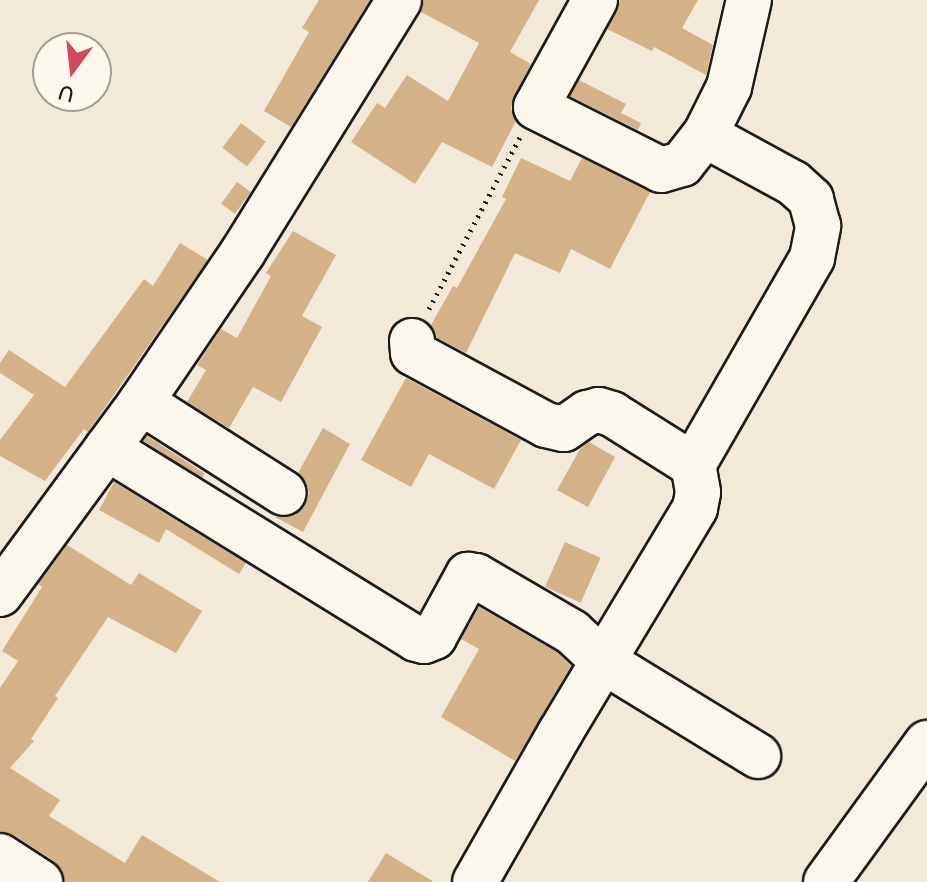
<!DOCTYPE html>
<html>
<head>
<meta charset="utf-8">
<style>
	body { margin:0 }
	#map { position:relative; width:927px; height:882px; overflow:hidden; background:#f3e9d8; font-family:"Comic Neue",sans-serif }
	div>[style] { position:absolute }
	.building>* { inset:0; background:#d4b287; transform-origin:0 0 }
	.path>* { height:5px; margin-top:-2.5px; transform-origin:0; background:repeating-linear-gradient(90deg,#1c1c1c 0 2px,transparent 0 8px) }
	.roads { filter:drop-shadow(2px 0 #1c1c1c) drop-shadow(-2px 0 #1c1c1c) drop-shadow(0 2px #1c1c1c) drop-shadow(0 -2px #1c1c1c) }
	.minor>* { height:44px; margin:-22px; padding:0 22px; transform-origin:22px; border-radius:22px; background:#fbf7ec }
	span { translate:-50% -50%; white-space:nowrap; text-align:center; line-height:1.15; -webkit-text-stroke:7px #fbf7ec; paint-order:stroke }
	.north { position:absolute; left:32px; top:32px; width:80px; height:80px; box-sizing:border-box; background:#fbf7ec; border:2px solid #a29f99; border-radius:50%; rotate:195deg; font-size:22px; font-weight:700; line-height:32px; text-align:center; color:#1c1c1c }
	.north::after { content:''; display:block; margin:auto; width:28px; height:36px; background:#d1495b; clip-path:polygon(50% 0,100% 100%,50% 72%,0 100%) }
</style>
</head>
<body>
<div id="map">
	<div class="building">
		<i style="clip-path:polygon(319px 0,370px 0,291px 127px,264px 111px,309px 32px,302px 28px)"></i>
		<i style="clip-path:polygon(424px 0,539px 0,510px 52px,531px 64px,514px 96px,511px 109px,516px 121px,492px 167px,442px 142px,415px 184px,351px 142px,377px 103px,385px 108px,407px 75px,448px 101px,479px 43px,421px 12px)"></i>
		<i style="clip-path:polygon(620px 0,698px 0,682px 28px,713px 45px,706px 75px,654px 47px,652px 51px,607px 29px)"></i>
		<i style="clip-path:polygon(579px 80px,626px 104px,621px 113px,641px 123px,638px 130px,570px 96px)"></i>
		<i style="left:241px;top:123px;width:31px;height:31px;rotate:37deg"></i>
		<i style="clip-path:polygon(521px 158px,570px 181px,582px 158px,650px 192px,610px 269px,571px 249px,560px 273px,515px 253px,466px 353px,436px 337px,431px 325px,453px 286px,457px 288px,506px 199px,502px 197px)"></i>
		<i style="left:237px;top:182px;width:17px;height:27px;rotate:36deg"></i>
		<i style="clip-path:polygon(293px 231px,336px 255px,302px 316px,322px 327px,281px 402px,253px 387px,229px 428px,187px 402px,206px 370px,197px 365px,221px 329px,237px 338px,271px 276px,266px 273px)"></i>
		<i style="clip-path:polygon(180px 243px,208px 260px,88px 432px,84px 429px,45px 481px,0 456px,0 440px,34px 395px,0 373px,0 363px,9px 350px,65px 387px,144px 279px,153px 286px)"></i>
		<i style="clip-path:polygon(406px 378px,521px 440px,494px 489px,429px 454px,411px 487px,361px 460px)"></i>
		<i style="clip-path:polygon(323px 428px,350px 444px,303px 532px,275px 517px,295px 515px,305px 506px,309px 493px,306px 482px,298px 473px)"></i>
		<i style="left:147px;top:436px;width:69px;height:6px;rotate:33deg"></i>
		<i style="clip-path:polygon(589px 442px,615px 457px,588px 507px,557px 490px,580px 449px)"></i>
		<i style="clip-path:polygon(114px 482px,246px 563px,239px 574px,166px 529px,159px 543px,99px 510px)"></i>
		<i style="left:565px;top:542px;width:39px;height:49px;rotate:24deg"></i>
		<i style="clip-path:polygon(67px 545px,131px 585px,139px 573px,202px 611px,176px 653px,108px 617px,55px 696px,58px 698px,31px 739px,34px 741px,10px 768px,60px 800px,49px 816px,125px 863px,142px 835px,220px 882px,65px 882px,62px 870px,54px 861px,14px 835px,0 831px,0 688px,18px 661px,2px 651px,42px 587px,38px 584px)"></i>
		<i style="clip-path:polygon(479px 607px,557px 652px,571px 666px,515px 761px,441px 717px,479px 649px,461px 639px)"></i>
		<i style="clip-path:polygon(386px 853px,434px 882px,368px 882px)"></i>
	</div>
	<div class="path">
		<i style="left:429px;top:309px;width:195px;rotate:-62.1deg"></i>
	</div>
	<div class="roads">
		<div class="minor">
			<i style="left:595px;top:0;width:122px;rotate:118.9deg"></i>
			<i style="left:536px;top:107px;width:140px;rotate:26.7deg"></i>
			<i style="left:661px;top:170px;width:22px;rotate:-16deg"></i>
			<i style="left:682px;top:164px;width:37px;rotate:-52deg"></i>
			<i style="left:705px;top:135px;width:54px;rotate:-63.4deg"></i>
			<i style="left:729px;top:87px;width:89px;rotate:-77.1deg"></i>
			<i style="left:412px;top:341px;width:12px;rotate:85deg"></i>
			<i style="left:413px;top:353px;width:151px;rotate:28.4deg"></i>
			<i style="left:546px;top:425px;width:18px;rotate:13deg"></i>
			<i style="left:564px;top:429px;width:28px;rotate:-35deg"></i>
			<i style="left:587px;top:413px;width:12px;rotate:-14deg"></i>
			<i style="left:599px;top:410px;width:14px;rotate:17deg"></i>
			<i style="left:612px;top:414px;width:96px;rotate:32.2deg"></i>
			<i style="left:141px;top:402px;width:169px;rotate:32.5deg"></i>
			<i style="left:107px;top:448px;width:363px;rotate:31.7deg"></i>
			<i style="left:416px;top:639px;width:8px;rotate:14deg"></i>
			<i style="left:424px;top:641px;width:11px;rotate:-22deg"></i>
			<i style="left:434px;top:637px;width:71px;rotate:-61.3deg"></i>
			<i style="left:468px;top:575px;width:8px;rotate:7deg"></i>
			<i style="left:476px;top:576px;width:111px;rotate:30.3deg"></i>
			<i style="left:572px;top:632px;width:42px;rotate:43.1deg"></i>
			<i style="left:603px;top:661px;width:182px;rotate:31.5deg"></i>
			<i style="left:0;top:594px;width:238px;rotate:-53.7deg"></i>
			<i style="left:141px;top:402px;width:181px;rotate:-55.8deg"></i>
			<i style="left:243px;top:252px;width:296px;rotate:-58.2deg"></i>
			<i style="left:0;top:856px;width:48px;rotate:33deg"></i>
			<i style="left:475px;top:882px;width:172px;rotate:-60.3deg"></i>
			<i style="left:560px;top:733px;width:262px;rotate:-59deg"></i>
			<i style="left:695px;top:508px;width:16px;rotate:-79deg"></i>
			<i style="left:698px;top:492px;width:27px;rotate:-100deg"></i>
			<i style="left:693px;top:465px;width:239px;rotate:-60.1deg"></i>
			<i style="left:812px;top:258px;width:33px;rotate:-79deg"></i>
			<i style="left:818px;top:226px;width:28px;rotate:-105deg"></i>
			<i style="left:811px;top:199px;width:24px;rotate:-138deg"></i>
			<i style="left:793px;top:183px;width:100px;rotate:-151.4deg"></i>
			<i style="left:826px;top:882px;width:172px;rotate:-54deg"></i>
		</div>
	</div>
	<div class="north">U</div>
</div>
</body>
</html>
